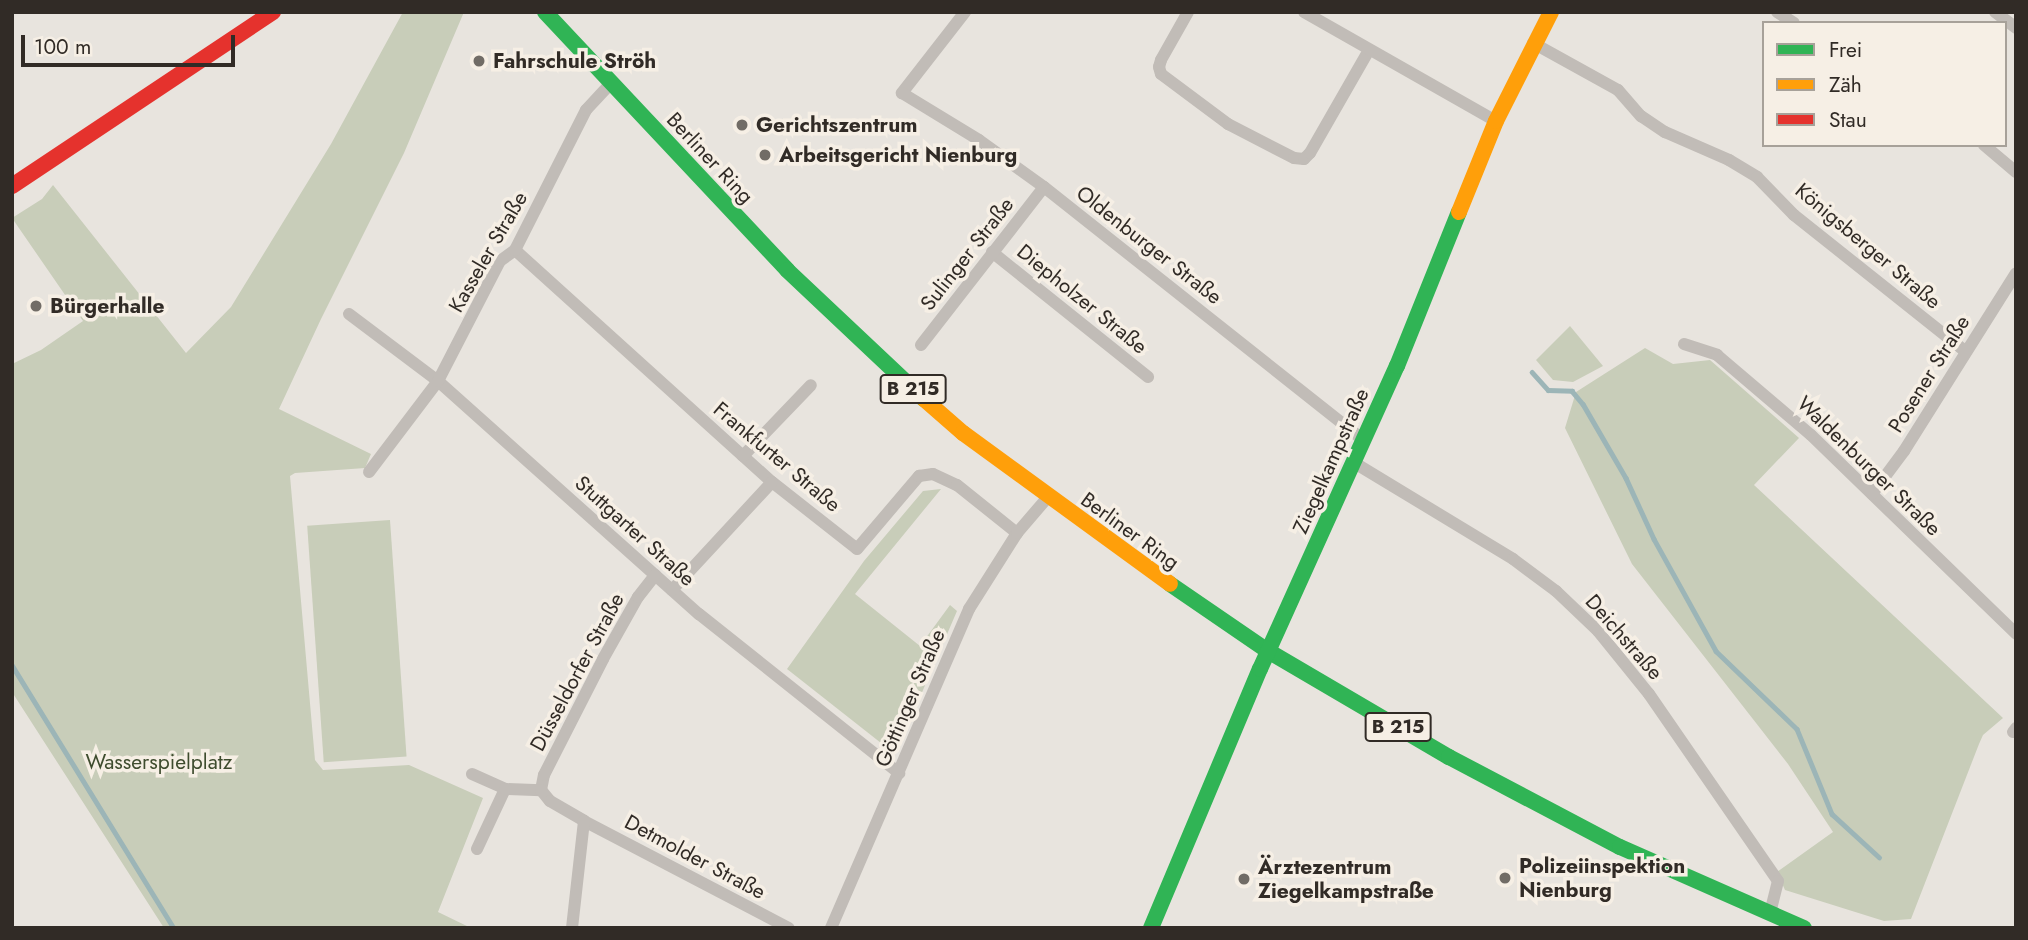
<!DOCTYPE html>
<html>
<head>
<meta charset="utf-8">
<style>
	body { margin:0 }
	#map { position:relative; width:2028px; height:940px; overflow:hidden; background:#e8e4de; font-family:Jost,sans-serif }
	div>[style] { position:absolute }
	.green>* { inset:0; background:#c8cdb9; transform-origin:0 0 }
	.stream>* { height:4.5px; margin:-2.25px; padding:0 2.25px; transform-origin:2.25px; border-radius:2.25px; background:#9cb5b7 }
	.street>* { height:12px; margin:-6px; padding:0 6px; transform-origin:6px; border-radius:6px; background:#c1bcb7 }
	.fast>* { height:16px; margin:-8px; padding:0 8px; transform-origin:8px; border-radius:8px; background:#30b455 }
	.slow>* { height:16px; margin:-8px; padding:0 8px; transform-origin:8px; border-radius:8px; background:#ff9f0a }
	.jam>* { height:16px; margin:-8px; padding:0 8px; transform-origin:8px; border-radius:8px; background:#e5322d }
	.dots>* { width:19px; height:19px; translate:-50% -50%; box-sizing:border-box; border:4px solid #f6efe5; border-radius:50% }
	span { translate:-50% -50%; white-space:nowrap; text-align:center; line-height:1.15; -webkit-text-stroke:7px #f6efe5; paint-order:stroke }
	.shield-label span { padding:2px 5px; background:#f6efe5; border:2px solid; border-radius:5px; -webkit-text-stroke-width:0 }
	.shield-label { font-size:19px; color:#312b26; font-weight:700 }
	.poi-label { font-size:21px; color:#312b26; font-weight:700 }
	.left { translate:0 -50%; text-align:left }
	.street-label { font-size:21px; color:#312b26 }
	.park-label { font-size:21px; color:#3e4c2e }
	.frame { position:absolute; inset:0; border:14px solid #312b26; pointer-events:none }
	.legend { position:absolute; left:1762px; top:21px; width:245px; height:126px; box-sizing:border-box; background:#f6efe5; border:2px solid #a7a199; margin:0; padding:9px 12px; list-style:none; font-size:21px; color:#312b26 }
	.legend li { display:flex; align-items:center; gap:14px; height:35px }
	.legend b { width:35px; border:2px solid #a7a199 }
	.scale { position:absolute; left:21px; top:35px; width:214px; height:32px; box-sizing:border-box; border:4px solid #312b26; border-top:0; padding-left:9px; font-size:21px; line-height:24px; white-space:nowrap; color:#312b26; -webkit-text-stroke:5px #f6efe5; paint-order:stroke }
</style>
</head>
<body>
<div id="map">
	<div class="green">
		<i style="clip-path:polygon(403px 12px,464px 12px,404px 153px,321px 319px,279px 409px,371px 454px,365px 468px,295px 473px,290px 476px,315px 760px,323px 770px,409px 765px,483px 798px,438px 912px,471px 928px,164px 928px,12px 692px,12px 364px,41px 350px,83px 321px,12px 218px,42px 199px,53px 185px,186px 353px,231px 307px,331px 144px)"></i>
		<i style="clip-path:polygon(1570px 326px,1603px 366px,1573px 382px,1553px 380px,1536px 360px)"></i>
		<i style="clip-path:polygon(1645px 348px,1673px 364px,1710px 360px,1799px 438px,1754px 485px,2003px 718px,1983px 735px,1979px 744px,1911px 919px,1884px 921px,1785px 890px,1777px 872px,1833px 832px,1788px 764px,1632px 564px,1565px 428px,1576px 392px)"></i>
		<i style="clip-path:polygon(941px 489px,855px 594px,920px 646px,950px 605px,957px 611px,914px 711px,889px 741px,881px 743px,787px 669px,864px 561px,923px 491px)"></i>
		<i style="left:390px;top:520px;width:237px;height:83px;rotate:86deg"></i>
	</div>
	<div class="stream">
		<i style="left:1532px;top:372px;width:24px;rotate:48deg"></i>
		<i style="left:1548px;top:390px;width:24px;rotate:2deg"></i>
		<i style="left:1572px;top:391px;width:17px;rotate:50deg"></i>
		<i style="left:1583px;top:404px;width:86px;rotate:59.8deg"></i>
		<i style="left:1626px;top:478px;width:67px;rotate:65.3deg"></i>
		<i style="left:1654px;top:539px;width:128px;rotate:61deg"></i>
		<i style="left:1716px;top:651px;width:112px;rotate:43.9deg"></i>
		<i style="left:1797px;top:729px;width:92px;rotate:67.6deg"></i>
		<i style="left:1832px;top:814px;width:64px;rotate:42.5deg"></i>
		<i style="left:12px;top:665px;width:309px;rotate:58.4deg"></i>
	</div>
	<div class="street">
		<i style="left:965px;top:12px;width:103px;rotate:127.9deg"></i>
		<i style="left:902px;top:93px;width:90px;rotate:31.4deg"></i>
		<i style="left:979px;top:140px;width:80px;rotate:35.9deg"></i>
		<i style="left:1044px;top:187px;width:407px;rotate:38.4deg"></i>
		<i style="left:1188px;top:12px;width:55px;rotate:119.4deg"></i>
		<i style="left:1161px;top:60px;width:7px;rotate:106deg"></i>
		<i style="left:1159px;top:67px;width:7px;rotate:74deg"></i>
		<i style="left:1161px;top:74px;width:84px;rotate:36.7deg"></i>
		<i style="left:1228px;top:124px;width:74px;rotate:27.3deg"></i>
		<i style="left:1294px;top:158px;width:10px;rotate:6deg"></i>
		<i style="left:1304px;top:159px;width:8px;rotate:-45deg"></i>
		<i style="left:1310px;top:153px;width:119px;rotate:-60.2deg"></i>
		<i style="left:1304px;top:12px;width:221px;rotate:29.6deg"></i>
		<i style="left:1777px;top:12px;width:20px;rotate:33deg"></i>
		<i style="left:1995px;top:12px;width:26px;rotate:37deg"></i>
		<i style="left:1533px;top:43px;width:97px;rotate:28.9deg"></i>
		<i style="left:1618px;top:90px;width:35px;rotate:49deg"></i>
		<i style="left:1641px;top:116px;width:29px;rotate:34deg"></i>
		<i style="left:1665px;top:132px;width:70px;rotate:23.6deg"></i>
		<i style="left:1729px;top:160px;width:33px;rotate:31deg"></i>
		<i style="left:1757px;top:177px;width:53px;rotate:45.8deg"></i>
		<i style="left:1794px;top:215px;width:218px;rotate:38.5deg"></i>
		<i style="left:1984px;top:145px;width:42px;rotate:40.2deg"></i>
		<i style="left:515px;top:250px;width:346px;rotate:42.1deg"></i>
		<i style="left:772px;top:482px;width:108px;rotate:38.2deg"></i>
		<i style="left:857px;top:549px;width:96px;rotate:-49.7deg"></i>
		<i style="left:919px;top:476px;width:14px;rotate:-8deg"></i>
		<i style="left:933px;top:474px;width:26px;rotate:25deg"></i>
		<i style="left:957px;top:485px;width:77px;rotate:38.7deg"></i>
		<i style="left:992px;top:252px;width:200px;rotate:38.7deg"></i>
		<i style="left:349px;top:314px;width:111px;rotate:37deg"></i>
		<i style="left:438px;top:381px;width:350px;rotate:41.8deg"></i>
		<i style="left:699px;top:614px;width:256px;rotate:38.5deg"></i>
		<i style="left:1684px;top:344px;width:35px;rotate:18deg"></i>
		<i style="left:1717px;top:355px;width:123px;rotate:40.4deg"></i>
		<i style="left:1811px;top:435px;width:286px;rotate:44.1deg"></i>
		<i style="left:921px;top:345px;width:200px;rotate:-52.1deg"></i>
		<i style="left:743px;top:456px;width:98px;rotate:-46.2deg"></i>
		<i style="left:1353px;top:462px;width:187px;rotate:31.2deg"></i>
		<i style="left:1513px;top:559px;width:54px;rotate:36.7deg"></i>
		<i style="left:1556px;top:591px;width:58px;rotate:43.6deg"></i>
		<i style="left:1598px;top:631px;width:81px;rotate:51deg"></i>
		<i style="left:1649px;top:694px;width:227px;rotate:55.4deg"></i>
		<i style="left:1778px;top:881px;width:34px;rotate:104deg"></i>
		<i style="left:369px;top:472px;width:114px;rotate:-52.8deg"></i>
		<i style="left:438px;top:381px;width:135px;rotate:-62.7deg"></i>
		<i style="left:500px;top:261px;width:19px;rotate:-36deg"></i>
		<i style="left:515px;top:250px;width:157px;rotate:-63.1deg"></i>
		<i style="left:586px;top:110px;width:37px;rotate:-47deg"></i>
		<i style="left:1872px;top:494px;width:54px;rotate:-53.3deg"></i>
		<i style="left:1904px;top:451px;width:210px;rotate:-57.8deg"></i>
		<i style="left:672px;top:590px;width:147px;rotate:-47.2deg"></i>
		<i style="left:2013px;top:732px;width:5px;rotate:-53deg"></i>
		<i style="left:472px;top:774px;width:36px;rotate:24deg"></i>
		<i style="left:541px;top:790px;width:15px;rotate:-79deg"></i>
		<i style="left:544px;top:775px;width:130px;rotate:-63deg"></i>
		<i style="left:603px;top:659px;width:71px;rotate:-60.6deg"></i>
		<i style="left:638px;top:597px;width:28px;rotate:-52deg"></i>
		<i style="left:477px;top:849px;width:66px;rotate:-65deg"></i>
		<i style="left:505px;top:789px;width:36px;rotate:2deg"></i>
		<i style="left:541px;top:790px;width:14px;rotate:51deg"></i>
		<i style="left:550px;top:801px;width:39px;rotate:30deg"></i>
		<i style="left:584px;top:821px;width:231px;rotate:27.6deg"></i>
		<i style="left:572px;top:928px;width:108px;rotate:-83.6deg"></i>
		<i style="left:831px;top:928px;width:348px;rotate:-66.6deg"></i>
		<i style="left:969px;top:609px;width:90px;rotate:-57.7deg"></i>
		<i style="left:1017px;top:533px;width:48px;rotate:-49.3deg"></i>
	</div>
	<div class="fast">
		<i style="left:545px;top:12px;width:354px;rotate:46.8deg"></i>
		<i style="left:787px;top:270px;width:188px;rotate:43.3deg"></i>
		<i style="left:1170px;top:584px;width:119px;rotate:34.4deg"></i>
		<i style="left:1268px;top:651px;width:210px;rotate:30.4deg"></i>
		<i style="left:1449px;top:757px;width:193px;rotate:27.8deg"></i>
		<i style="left:1620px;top:847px;width:201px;rotate:23.8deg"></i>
		<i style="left:1151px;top:928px;width:281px;rotate:-67.2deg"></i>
		<i style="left:1260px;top:669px;width:333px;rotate:-65.7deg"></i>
		<i style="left:1397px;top:366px;width:166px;rotate:-68.1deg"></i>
	</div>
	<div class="slow">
		<i style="left:1459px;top:212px;width:98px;rotate:-67.9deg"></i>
		<i style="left:1496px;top:121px;width:122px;rotate:-63.2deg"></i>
		<i style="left:924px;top:399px;width:52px;rotate:41.1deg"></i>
		<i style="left:963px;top:433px;width:256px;rotate:36.1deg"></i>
	</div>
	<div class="jam">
		<i style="left:12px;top:186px;width:314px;rotate:-33.7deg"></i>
	</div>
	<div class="dots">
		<i style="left:479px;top:61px;background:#716c66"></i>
		<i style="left:742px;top:125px;background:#716c66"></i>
		<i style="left:765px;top:155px;background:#716c66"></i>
		<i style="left:36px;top:306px;background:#716c66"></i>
		<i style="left:1505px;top:878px;background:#716c66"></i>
		<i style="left:1244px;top:879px;background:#716c66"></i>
	</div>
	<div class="shield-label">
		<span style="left:913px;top:389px">B 215</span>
		<span style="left:1398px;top:727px">B 215</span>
	</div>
	<div class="poi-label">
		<span class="left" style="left:493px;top:61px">Fahrschule Ströh</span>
		<span class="left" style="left:756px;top:125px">Gerichtszentrum</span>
		<span class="left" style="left:779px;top:155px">Arbeitsgericht Nienburg</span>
		<span class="left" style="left:50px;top:306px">Bürgerhalle</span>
		<span class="left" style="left:1519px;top:878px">Polizeiinspektion<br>Nienburg</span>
		<span class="left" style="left:1258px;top:879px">Ärztezentrum<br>Ziegelkampstraße</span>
	</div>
	<div class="street-label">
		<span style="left:710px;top:158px;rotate:47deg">Berliner Ring</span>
		<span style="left:1149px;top:245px;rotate:38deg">Oldenburger Straße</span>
		<span style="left:1868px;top:246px;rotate:40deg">Königsberger Straße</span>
		<span style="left:488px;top:252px;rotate:-60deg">Kasseler Straße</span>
		<span style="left:967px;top:254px;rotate:-52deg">Sulinger Straße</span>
		<span style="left:1082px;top:299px;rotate:39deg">Diepholzer Straße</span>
		<span style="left:1929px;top:374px;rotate:-58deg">Posener Straße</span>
		<span style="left:777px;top:457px;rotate:40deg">Frankfurter Straße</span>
		<span style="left:1331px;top:461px;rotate:-66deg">Ziegelkampstraße</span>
		<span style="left:1869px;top:466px;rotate:44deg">Waldenburger Straße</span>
		<span style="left:635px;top:531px;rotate:42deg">Stuttgarter Straße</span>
		<span style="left:1130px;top:531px;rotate:36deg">Berliner Ring</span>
		<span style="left:1624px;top:637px;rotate:49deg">Deichstraße</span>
		<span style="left:577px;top:672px;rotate:-62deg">Düsseldorfer Straße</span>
		<span style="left:910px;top:698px;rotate:-67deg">Göttinger Straße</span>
		<span style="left:695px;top:857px;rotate:28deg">Detmolder Straße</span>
	</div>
	<div class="park-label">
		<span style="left:159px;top:762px">Wasserspielplatz</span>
	</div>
	<div class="frame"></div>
	<ul class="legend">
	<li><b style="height:9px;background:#30b455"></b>Frei</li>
	<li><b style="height:9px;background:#ff9f0a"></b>Zäh</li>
	<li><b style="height:9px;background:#e5322d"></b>Stau</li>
	</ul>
	<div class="scale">100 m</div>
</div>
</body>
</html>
